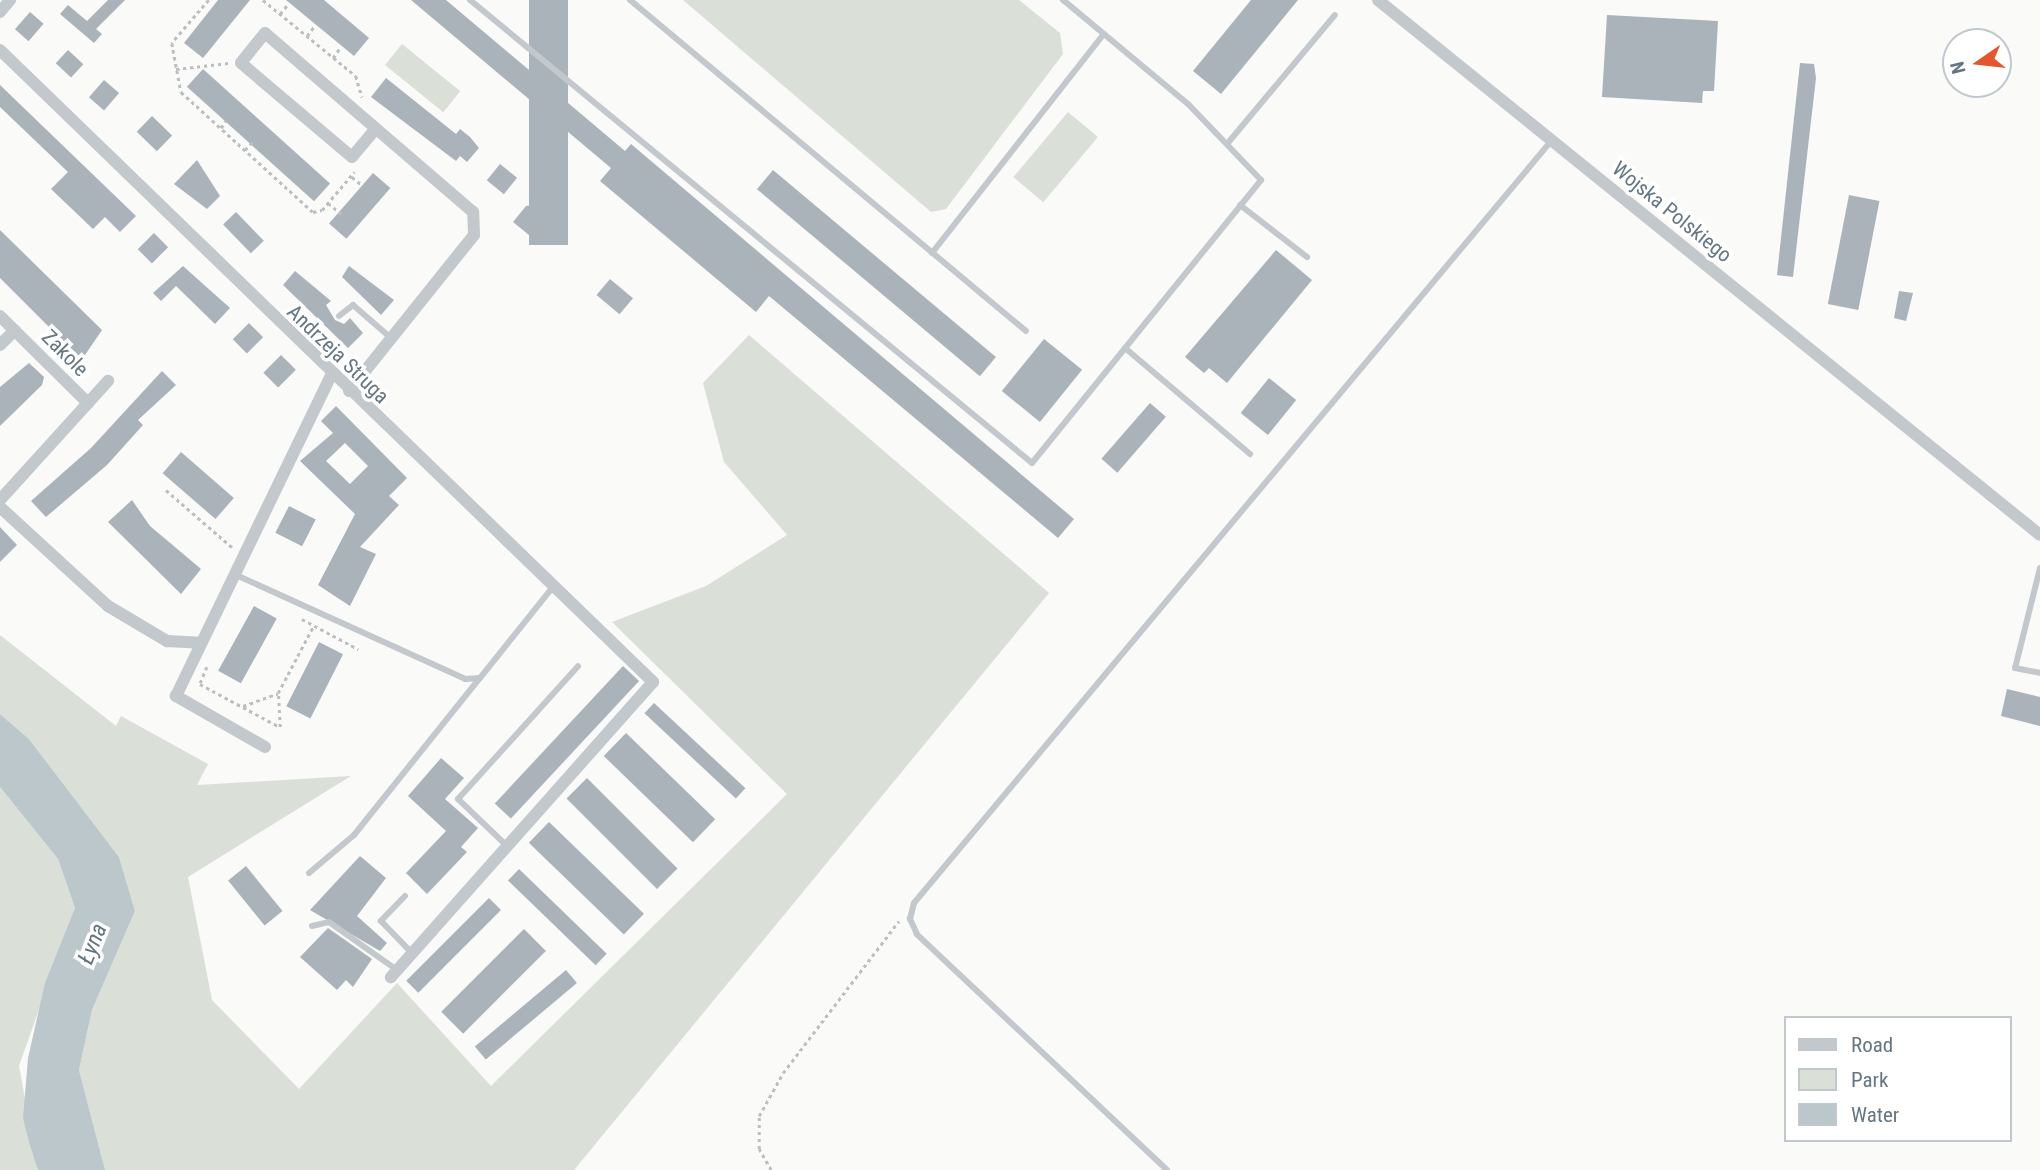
<!DOCTYPE html>
<html>
<head>
<meta charset="utf-8">
<style>
	body { margin:0 }
	#map { position:relative; width:2040px; height:1170px; overflow:hidden; background:#fafaf8; font-family:"Roboto Condensed",sans-serif }
	div>[style] { position:absolute }
	.green>* { inset:0; background:#dadfd7; transform-origin:0 0 }
	.water>* { inset:0; background:#bbc7cb }
	.building>* { inset:0; background:#aab3b9; transform-origin:0 0 }
	.path>* { height:2.5px; margin-top:-1.25px; transform-origin:0; background:repeating-linear-gradient(90deg,#bbbfc2 0 3.5px,transparent 0 7px) }
	.service>* { height:6px; margin:-3px; padding:0 3px; transform-origin:3px; border-radius:3px; background:#c3c8cc }
	.minor>* { height:12px; margin:-6px; padding:0 6px; transform-origin:6px; border-radius:6px; background:#c3c8cc }
	span { translate:-50% -50%; white-space:nowrap; text-align:center; line-height:1.15; -webkit-text-stroke:7px #fff; paint-order:stroke }
	.street-label { font-size:21px; color:#657683 }
	.water-label { font-size:23px; color:#60757c; font-style:italic }
	.legend { position:absolute; left:1784px; top:1016px; width:228px; height:126px; box-sizing:border-box; background:#fff; border:2px solid #c1c8cd; margin:0; padding:9px 12px; list-style:none; font-size:21px; color:#657683 }
	.legend li { display:flex; align-items:center; gap:14px; height:35px }
	.legend b { width:35px; border:2px solid #c1c8cd }
	.north { position:absolute; left:1942px; top:28px; width:70px; height:70px; box-sizing:border-box; background:#fff; border:2px solid #c1c8cd; border-radius:50%; rotate:256deg; font-size:19px; font-weight:700; line-height:28px; text-align:center; color:#657683 }
	.north::after { content:''; display:block; margin:auto; width:24px; height:32px; background:#e4572e; clip-path:polygon(50% 0,100% 100%,50% 72%,0 100%) }
</style>
</head>
<body>
<div id="map">
	<div class="green">
		<i style="clip-path:polygon(683px 0,1019px 0,1060px 33px,1063px 54px,946px 209px,931px 212px)"></i>
		<i style="left:402px;top:44px;width:75px;height:27px;rotate:39deg"></i>
		<i style="left:1068px;top:112px;width:39px;height:85px;rotate:40deg"></i>
		<i style="clip-path:polygon(749px 335px,1049px 593px,574px 1170px,105px 1170px,79px 1070px,92px 1010px,135px 911px,119px 857px,29px 739px,0 714px,0 635px,116px 726px,121px 716px,208px 764px,197px 785px,351px 776px,188px 877px,212px 1000px,299px 1089px,397px 983px,491px 1086px,787px 794px,612px 622px,706px 586px,787px 535px,724px 462px,703px 383px)"></i>
		<i style="clip-path:polygon(0 787px,58px 859px,75px 908px,19px 1066px,38px 1170px,0 1170px)"></i>
	</div>
	<div class="water">
		<i style="clip-path:polygon(0 714px,29px 739px,119px 857px,135px 911px,92px 1010px,79px 1070px,105px 1170px,38px 1170px,29px 1142px,23px 1118px,28px 1058px,45px 983px,75px 908px,58px 859px,0 787px)"></i>
	</div>
	<div class="building">
		<i style="clip-path:polygon(108px 0,125px 0,96px 29px,102px 34px,94px 43px,60px 14px,68px 5px,87px 21px)"></i>
		<i style="clip-path:polygon(218px 0,250px 0,203px 58px,184px 43px)"></i>
		<i style="clip-path:polygon(286px 0,324px 0,369px 38px,354px 56px)"></i>
		<i style="clip-path:polygon(411px 0,446px 0,625px 151px,631px 144px,1074px 519px,1058px 538px,769px 296px,756px 312px,600px 181px,611px 168px)"></i>
		<i style="left:529px;top:0;width:39px;height:245px"></i>
		<i style="clip-path:polygon(1251px 0,1298px 0,1221px 94px,1193px 71px)"></i>
		<i style="left:30px;top:12px;width:18px;height:23px;rotate:41deg"></i>
		<i style="clip-path:polygon(1607px 15px,1718px 21px,1714px 91px,1703px 91px,1702px 103px,1602px 97px)"></i>
		<i style="left:68px;top:50px;width:21px;height:18px;rotate:43deg"></i>
		<i style="clip-path:polygon(1800px 63px,1814px 64px,1816px 78px,1793px 277px,1777px 275px)"></i>
		<i style="left:203px;top:69px;width:171px;height:24px;rotate:42deg"></i>
		<i style="clip-path:polygon(386px 78px,456px 134px,460px 129px,470px 137px,479px 148px,467px 162px,460px 156px,456px 161px,371px 97px)"></i>
		<i style="left:104px;top:80px;width:20px;height:23px;rotate:41deg"></i>
		<i style="clip-path:polygon(0 85px,136px 216px,120px 232px,105px 217px,93px 229px,51px 189px,68px 172px,0 107px)"></i>
		<i style="left:152px;top:116px;width:28px;height:22px;rotate:44deg"></i>
		<i style="clip-path:polygon(197px 160px,220px 196px,207px 209px,174px 184px)"></i>
		<i style="left:500px;top:164px;width:22px;height:21px;rotate:39deg"></i>
		<i style="left:773px;top:170px;width:291px;height:25px;rotate:40deg"></i>
		<i style="left:373px;top:173px;width:23px;height:67px;rotate:41deg"></i>
		<i style="left:1849px;top:195px;width:31px;height:111px;rotate:11deg"></i>
		<i style="clip-path:polygon(541px 204px,559px 219px,540px 244px,513px 222px,526px 206px)"></i>
		<i style="left:236px;top:212px;width:40px;height:18px;rotate:46deg"></i>
		<i style="clip-path:polygon(0 230px,102px 330px,85px 355px,77px 355px,0 278px)"></i>
		<i style="left:154px;top:233px;width:20px;height:23px;rotate:45deg"></i>
		<i style="clip-path:polygon(1276px 250px,1312px 280px,1227px 383px,1209px 368px,1204px 373px,1185px 357px)"></i>
		<i style="clip-path:polygon(183px 266px,230px 308px,215px 324px,176px 286px,161px 301px,153px 293px)"></i>
		<i style="clip-path:polygon(349px 266px,394px 300px,381px 315px,342px 277px)"></i>
		<i style="clip-path:polygon(295px 271px,331px 301px,326px 305px,335px 320px,344px 324px,350px 318px,363px 333px,348px 348px,283px 285px)"></i>
		<i style="left:610px;top:279px;width:30px;height:21px;rotate:40deg"></i>
		<i style="clip-path:polygon(1899px 291px,1913px 293px,1906px 321px,1894px 318px)"></i>
		<i style="left:249px;top:323px;width:20px;height:23px;rotate:45deg"></i>
		<i style="left:1044px;top:339px;width:49px;height:67px;rotate:39deg"></i>
		<i style="left:281px;top:355px;width:21px;height:25px;rotate:45deg"></i>
		<i style="clip-path:polygon(29px 363px,44px 377px,42px 385px,0 426px,0 387px)"></i>
		<i style="clip-path:polygon(162px 371px,176px 385px,138px 420px,143px 425px,107px 465px,46px 517px,31px 501px,91px 448px)"></i>
		<i style="left:1269px;top:378px;width:35px;height:45px;rotate:39deg"></i>
		<i style="left:1150px;top:403px;width:21px;height:74px;rotate:41deg"></i>
		<i style="clip-path:polygon(evenodd,336px 406px,407px 478px,389px 496px,399px 505px,360px 547px,376px 554px,350px 606px,318px 585px,355px 514px,300px 461px,333px 433px,321px 421px,336px 406px,345px 443px,368px 466px,350px 484px,326px 461px,345px 443px)"></i>
		<i style="left:181px;top:452px;width:70px;height:28px;rotate:41deg"></i>
		<i style="clip-path:polygon(132px 500px,150px 526px,201px 569px,181px 594px,108px 522px)"></i>
		<i style="left:289px;top:506px;width:30px;height:30px;rotate:27deg"></i>
		<i style="clip-path:polygon(0 527px,17px 545px,0 562px)"></i>
		<i style="left:254px;top:606px;width:26px;height:74px;rotate:29deg"></i>
		<i style="left:319px;top:642px;width:27px;height:72px;rotate:27deg"></i>
		<i style="left:623px;top:666px;width:22px;height:188px;rotate:43deg"></i>
		<i style="clip-path:polygon(2007px 689px,2040px 697px,2040px 726px,2001px 716px)"></i>
		<i style="left:654px;top:703px;width:125px;height:14px;rotate:43deg"></i>
		<i style="left:626px;top:733px;width:124px;height:32px;rotate:44deg"></i>
		<i style="clip-path:polygon(441px 758px,464px 778px,445px 799px,478px 828px,461px 847px,467px 852px,427px 894px,406px 873px,446px 831px,408px 796px)"></i>
		<i style="left:587px;top:778px;width:128px;height:29px;rotate:45deg"></i>
		<i style="left:549px;top:822px;width:132px;height:29px;rotate:44deg"></i>
		<i style="clip-path:polygon(360px 856px,386px 878px,357px 916px,387px 943px,380px 951px,310px 910px)"></i>
		<i style="left:246px;top:866px;width:58px;height:23px;rotate:51deg"></i>
		<i style="left:519px;top:869px;width:122px;height:16px;rotate:44deg"></i>
		<i style="left:489px;top:898px;width:17px;height:117px;rotate:45deg"></i>
		<i style="clip-path:polygon(328px 928px,372px 959px,353px 987px,346px 980px,337px 990px,300px 957px)"></i>
		<i style="left:524px;top:929px;width:31px;height:117px;rotate:45deg"></i>
		<i style="left:566px;top:970px;width:17px;height:119px;rotate:50deg"></i>
	</div>
	<div class="path">
		<i style="left:209px;top:0;width:57px;rotate:130.7deg"></i>
		<i style="left:172px;top:43px;width:50px;rotate:79.6deg"></i>
		<i style="left:181px;top:92px;width:178px;rotate:42.3deg"></i>
		<i style="left:313px;top:212px;width:9px;rotate:-13deg"></i>
		<i style="left:322px;top:210px;width:50px;rotate:-49.9deg"></i>
		<i style="left:263px;top:0;width:120px;rotate:39.3deg"></i>
		<i style="left:356px;top:76px;width:22px;rotate:74deg"></i>
		<i style="left:280px;top:14px;width:14px;rotate:-51deg"></i>
		<i style="left:307px;top:36px;width:14px;rotate:-54deg"></i>
		<i style="left:333px;top:58px;width:14px;rotate:-56deg"></i>
		<i style="left:176px;top:69px;width:53px;rotate:-6.5deg"></i>
		<i style="left:221px;top:128px;width:9px;rotate:-58deg"></i>
		<i style="left:245px;top:150px;width:11px;rotate:-49deg"></i>
		<i style="left:352px;top:177px;width:14px;rotate:39deg"></i>
		<i style="left:328px;top:203px;width:21px;rotate:39deg"></i>
		<i style="left:166px;top:490px;width:89px;rotate:40.9deg"></i>
		<i style="left:302px;top:619px;width:64px;rotate:28.2deg"></i>
		<i style="left:207px;top:667px;width:18px;rotate:112deg"></i>
		<i style="left:200px;top:684px;width:91px;rotate:28.3deg"></i>
		<i style="left:280px;top:727px;width:34px;rotate:-93deg"></i>
		<i style="left:278px;top:693px;width:77px;rotate:-62.1deg"></i>
		<i style="left:243px;top:706px;width:37px;rotate:-20deg"></i>
		<i style="left:771px;top:1170px;width:24px;rotate:-120deg"></i>
		<i style="left:759px;top:1149px;width:33px;rotate:-90deg"></i>
		<i style="left:759px;top:1116px;width:49px;rotate:-60.8deg"></i>
		<i style="left:783px;top:1073px;width:191px;rotate:-52.7deg"></i>
	</div>
	<div class="service">
		<i style="left:470px;top:0;width:728px;rotate:39.48deg"></i>
		<i style="left:1032px;top:463px;width:364px;rotate:-51deg"></i>
		<i style="left:1261px;top:180px;width:105px;rotate:-133.8deg"></i>
		<i style="left:1188px;top:104px;width:163px;rotate:-140.2deg"></i>
		<i style="left:630px;top:0;width:516px;rotate:39.89deg"></i>
		<i style="left:1227px;top:144px;width:168px;rotate:-50.1deg"></i>
		<i style="left:1240px;top:205px;width:85px;rotate:37.8deg"></i>
		<i style="left:932px;top:253px;width:278px;rotate:-51.9deg"></i>
		<i style="left:339px;top:316px;width:18px;rotate:-38deg"></i>
		<i style="left:353px;top:305px;width:50px;rotate:41deg"></i>
		<i style="left:1125px;top:348px;width:164px;rotate:40.3deg"></i>
		<i style="left:2040px;top:568px;width:103px;rotate:104deg"></i>
		<i style="left:2015px;top:668px;width:25px;rotate:11deg"></i>
		<i style="left:236px;top:575px;width:252px;rotate:24.4deg"></i>
		<i style="left:465px;top:679px;width:15px;rotate:-4deg"></i>
		<i style="left:480px;top:678px;width:117px;rotate:-51.3deg"></i>
		<i style="left:507px;top:846px;width:68px;rotate:-136.2deg"></i>
		<i style="left:458px;top:799px;width:179px;rotate:-47.9deg"></i>
		<i style="left:309px;top:873px;width:59px;rotate:-40.2deg"></i>
		<i style="left:354px;top:835px;width:201px;rotate:-51.3deg"></i>
		<i style="left:405px;top:896px;width:35px;rotate:134deg"></i>
		<i style="left:381px;top:921px;width:45px;rotate:45.9deg"></i>
		<i style="left:312px;top:926px;width:17px;rotate:-13deg"></i>
		<i style="left:329px;top:922px;width:83px;rotate:35.2deg"></i>
		<i style="left:1167px;top:1170px;width:344px;rotate:-136.7deg"></i>
		<i style="left:917px;top:934px;width:17px;rotate:-115deg"></i>
		<i style="left:910px;top:919px;width:16px;rotate:-76deg"></i>
		<i style="left:914px;top:903px;width:995px;rotate:-50.1deg"></i>
	</div>
	<div class="minor">
		<i style="left:1378px;top:0;width:851px;rotate:38.94deg"></i>
		<i style="left:0;top:12px;width:16px;rotate:-50deg"></i>
		<i style="left:0;top:50px;width:909px;rotate:44.06deg"></i>
		<i style="left:653px;top:682px;width:395px;rotate:131.6deg"></i>
		<i style="left:0;top:316px;width:124px;rotate:44.7deg"></i>
		<i style="left:0;top:345px;width:21px;rotate:-45deg"></i>
		<i style="left:349px;top:391px;width:200px;rotate:-51.3deg"></i>
		<i style="left:474px;top:235px;width:23px;rotate:-92deg"></i>
		<i style="left:473px;top:212px;width:274px;rotate:-139.3deg"></i>
		<i style="left:265px;top:33px;width:38px;rotate:129deg"></i>
		<i style="left:241px;top:63px;width:145px;rotate:40.3deg"></i>
		<i style="left:352px;top:157px;width:35px;rotate:-50deg"></i>
		<i style="left:0;top:500px;width:161px;rotate:-47.8deg"></i>
		<i style="left:0;top:507px;width:147px;rotate:42.5deg"></i>
		<i style="left:108px;top:606px;width:69px;rotate:30.7deg"></i>
		<i style="left:167px;top:641px;width:33px;rotate:3deg"></i>
		<i style="left:265px;top:747px;width:103px;rotate:-150.2deg"></i>
		<i style="left:176px;top:696px;width:356px;rotate:-64.2deg"></i>
	</div>
	<div class="street-label">
		<span style="left:1672px;top:212px;rotate:39deg">Wojska Polskiego</span>
		<span style="left:65px;top:353px;rotate:45deg">Zakole</span>
		<span style="left:338px;top:354px;rotate:44deg">Andrzeja Struga</span>
	</div>
	<div class="water-label">
		<span style="left:93px;top:944px;rotate:-68deg">Łyna</span>
	</div>
	<ul class="legend">
	<li><b style="height:9px;background:#c3c8cc"></b>Road</li>
	<li><b style="height:19px;background:#dadfd7"></b>Park</li>
	<li><b style="height:19px;background:#bbc7cb"></b>Water</li>
	</ul>
	<div class="north">N</div>
</div>
</body>
</html>
